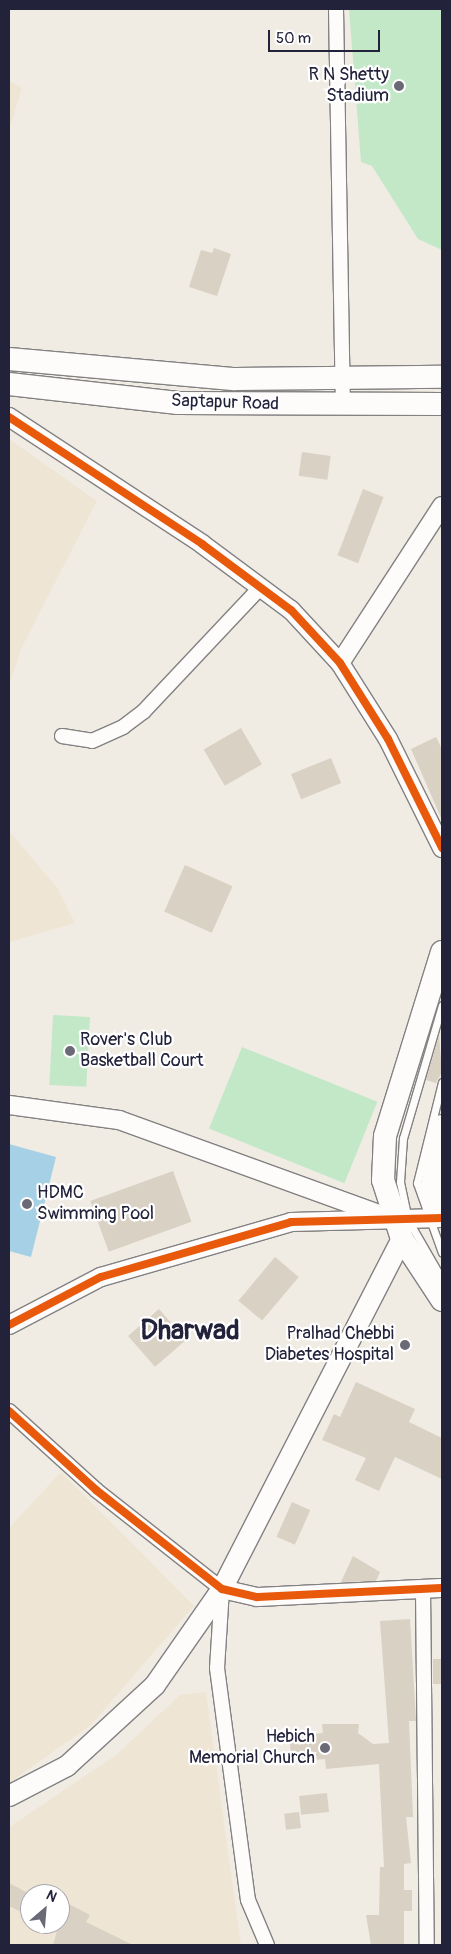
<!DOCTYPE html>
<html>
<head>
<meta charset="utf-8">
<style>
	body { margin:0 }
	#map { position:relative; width:451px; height:1954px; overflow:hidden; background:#f0ece3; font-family:Pangolin,sans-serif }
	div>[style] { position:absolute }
	.built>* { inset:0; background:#efe5d4 }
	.green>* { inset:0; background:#c3e8c8; transform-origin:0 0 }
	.water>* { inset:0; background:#a6d0e6 }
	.building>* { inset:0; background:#d8d1c4; transform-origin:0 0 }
	.roads { filter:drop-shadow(1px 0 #838182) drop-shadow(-1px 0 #838182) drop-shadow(0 1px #838182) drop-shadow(0 -1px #838182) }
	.service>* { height:7px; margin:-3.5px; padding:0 3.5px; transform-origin:3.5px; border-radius:3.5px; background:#fdfcfb }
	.minor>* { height:14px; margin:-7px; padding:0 7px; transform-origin:7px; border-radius:7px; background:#fdfcfb }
	.tertiary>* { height:18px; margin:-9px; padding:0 9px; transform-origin:9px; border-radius:9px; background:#fdfcfb }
	.secondary>* { height:20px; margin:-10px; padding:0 10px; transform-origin:10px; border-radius:10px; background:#fdfcfb }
	.primary>* { height:22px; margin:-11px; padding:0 11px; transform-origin:11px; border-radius:11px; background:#fdfcfb }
	.cycleway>* { height:8px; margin:-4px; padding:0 4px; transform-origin:4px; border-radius:4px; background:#e8590c }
	.dots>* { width:14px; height:14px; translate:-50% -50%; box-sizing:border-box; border:2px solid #fff; border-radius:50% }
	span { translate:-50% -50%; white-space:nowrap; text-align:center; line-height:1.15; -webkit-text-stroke:4.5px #fff; paint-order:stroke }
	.poi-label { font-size:18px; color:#22223b }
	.right { translate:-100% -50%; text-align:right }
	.left { translate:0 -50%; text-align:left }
	.street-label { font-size:18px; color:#22223b }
	.town-label { font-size:28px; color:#22223b; font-weight:700 }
	.frame { position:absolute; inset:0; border:10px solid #22223b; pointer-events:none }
	.north { position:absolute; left:20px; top:1884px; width:50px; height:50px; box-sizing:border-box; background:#fff; border:1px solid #a7a7b1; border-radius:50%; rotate:27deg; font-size:14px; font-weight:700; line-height:20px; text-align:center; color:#22223b }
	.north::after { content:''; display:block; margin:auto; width:18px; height:22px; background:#6a6976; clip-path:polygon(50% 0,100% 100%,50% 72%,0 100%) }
	.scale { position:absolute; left:268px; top:30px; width:112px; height:22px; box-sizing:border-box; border:2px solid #22223b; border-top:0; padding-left:6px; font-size:15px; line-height:18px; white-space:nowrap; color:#22223b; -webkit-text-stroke:4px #fff; paint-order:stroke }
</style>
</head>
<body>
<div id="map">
	<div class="built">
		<i style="clip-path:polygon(9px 81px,22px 88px,9px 130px)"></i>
		<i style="clip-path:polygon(9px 439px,97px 501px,22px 647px,9px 685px)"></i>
		<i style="clip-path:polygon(9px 831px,58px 889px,75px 923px,9px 942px)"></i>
		<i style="clip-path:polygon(61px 1472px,194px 1606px,91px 1725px,9px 1783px,9px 1528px)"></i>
		<i style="clip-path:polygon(evenodd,206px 1692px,241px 1945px,9px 1945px,9px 1827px,116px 1755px,180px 1695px,206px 1692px,30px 1894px,60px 1894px,60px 1924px,30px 1924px,30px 1894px)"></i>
	</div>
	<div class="green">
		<i style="clip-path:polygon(349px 9px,442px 9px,442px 250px,418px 239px,372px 166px,361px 162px)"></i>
		<i style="left:53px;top:1015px;width:37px;height:70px;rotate:3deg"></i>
		<i style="left:242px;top:1047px;width:146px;height:88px;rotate:22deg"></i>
	</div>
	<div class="water">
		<i style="clip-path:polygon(9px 1144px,56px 1157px,31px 1257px,9px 1251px)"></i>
	</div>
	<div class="building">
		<i style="clip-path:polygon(214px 248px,231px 254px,217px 296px,189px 287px,201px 250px,212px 253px)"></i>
		<i style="left:302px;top:452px;width:29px;height:24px;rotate:8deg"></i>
		<i style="left:363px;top:489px;width:22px;height:71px;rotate:21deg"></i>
		<i style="left:241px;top:728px;width:42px;height:43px;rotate:60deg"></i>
		<i style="clip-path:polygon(436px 737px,442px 749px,442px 820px,411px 749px)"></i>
		<i style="left:331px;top:758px;width:27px;height:43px;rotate:68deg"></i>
		<i style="left:185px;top:865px;width:52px;height:51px;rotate:24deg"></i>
		<i style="clip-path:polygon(439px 1035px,442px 1072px,436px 1083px,426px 1080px)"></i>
		<i style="left:173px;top:1171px;width:54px;height:88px;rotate:70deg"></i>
		<i style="left:275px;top:1257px;width:31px;height:57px;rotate:40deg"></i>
		<i style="left:159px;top:1309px;width:41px;height:41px;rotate:49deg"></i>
		<i style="clip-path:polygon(356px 1382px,415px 1409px,409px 1422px,442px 1438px,442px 1479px,395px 1457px,379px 1491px,355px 1480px,366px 1458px,322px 1440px,334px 1414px,340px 1417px)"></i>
		<i style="left:292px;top:1502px;width:20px;height:38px;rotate:24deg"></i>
		<i style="clip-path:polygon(353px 1556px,380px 1572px,376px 1581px,341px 1582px)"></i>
		<i style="clip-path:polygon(410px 1619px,416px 1721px,409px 1721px,413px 1817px,406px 1817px,411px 1863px,404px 1864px,404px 1890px,412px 1890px,412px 1911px,404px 1911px,404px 1945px,371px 1945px,366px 1915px,379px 1915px,380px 1867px,384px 1867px,379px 1764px,326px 1769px,325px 1759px,292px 1762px,289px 1736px,323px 1733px,322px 1724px,359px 1724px,358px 1733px,373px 1744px,389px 1743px,380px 1621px)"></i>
		<i style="left:433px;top:1659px;width:9px;height:25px"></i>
		<i style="left:327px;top:1793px;width:19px;height:28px;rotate:84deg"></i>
		<i style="left:299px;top:1812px;width:16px;height:15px;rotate:83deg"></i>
		<i style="clip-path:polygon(9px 1883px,30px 1894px,30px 1916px,9px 1906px)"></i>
		<i style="clip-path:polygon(65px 1902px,90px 1915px,86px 1922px,133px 1945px,53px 1945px)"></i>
	</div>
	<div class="roads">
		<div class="service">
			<i style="left:442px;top:1005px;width:139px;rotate:106.3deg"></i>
			<i style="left:403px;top:1138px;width:44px;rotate:93.9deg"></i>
			<i style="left:400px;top:1182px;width:39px;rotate:78deg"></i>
			<i style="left:408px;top:1220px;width:68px;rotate:60deg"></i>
			<i style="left:442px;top:1082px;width:104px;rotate:103.9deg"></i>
			<i style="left:417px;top:1183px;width:74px;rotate:70.3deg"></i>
		</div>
		<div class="minor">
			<i style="left:336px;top:9px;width:397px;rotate:89deg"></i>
			<i style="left:62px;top:736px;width:30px;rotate:9deg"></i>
			<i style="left:92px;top:741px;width:34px;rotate:-24deg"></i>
			<i style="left:123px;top:727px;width:26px;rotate:-37deg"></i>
			<i style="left:144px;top:711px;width:168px;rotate:-46.7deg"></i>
			<i style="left:9px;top:1411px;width:118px;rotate:42.2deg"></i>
			<i style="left:96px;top:1490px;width:160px;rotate:38.2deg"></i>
			<i style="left:222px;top:1589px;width:79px;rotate:93.6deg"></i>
			<i style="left:217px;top:1668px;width:234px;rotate:82.4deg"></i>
			<i style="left:248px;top:1900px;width:49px;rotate:67.1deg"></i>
			<i style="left:423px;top:1589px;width:356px;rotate:89.4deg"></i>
		</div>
		<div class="tertiary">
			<i style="left:9px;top:417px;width:231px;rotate:33.3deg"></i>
			<i style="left:202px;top:544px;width:111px;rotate:36.6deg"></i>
			<i style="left:291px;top:610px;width:72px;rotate:47.2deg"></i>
			<i style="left:340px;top:663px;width:90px;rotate:57.7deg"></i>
			<i style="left:388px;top:739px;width:122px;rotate:63.6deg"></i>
			<i style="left:340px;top:663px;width:187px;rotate:-57deg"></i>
			<i style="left:9px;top:1105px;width:111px;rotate:7.8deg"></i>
			<i style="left:119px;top:1120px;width:282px;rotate:19.9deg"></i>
			<i style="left:9px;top:1325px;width:104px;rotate:-27.6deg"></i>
			<i style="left:101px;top:1277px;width:198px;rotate:-16.1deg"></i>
			<i style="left:291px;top:1222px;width:151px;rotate:-1.5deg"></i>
			<i style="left:222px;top:1589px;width:36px;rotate:13deg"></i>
			<i style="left:257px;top:1597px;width:185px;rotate:-2.8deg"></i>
		</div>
		<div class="secondary">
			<i style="left:9px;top:1796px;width:65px;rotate:-27.3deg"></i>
			<i style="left:67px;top:1766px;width:120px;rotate:-42.6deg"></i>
			<i style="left:155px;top:1685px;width:117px;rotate:-55.1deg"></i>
			<i style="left:222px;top:1589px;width:394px;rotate:-62.8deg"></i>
		</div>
		<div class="primary">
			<i style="left:9px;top:359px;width:227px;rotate:5.1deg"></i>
			<i style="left:235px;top:379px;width:207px;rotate:-0.6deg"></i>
			<i style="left:9px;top:384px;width:170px;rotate:6.4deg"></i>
			<i style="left:178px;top:403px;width:264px;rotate:0.2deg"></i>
			<i style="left:442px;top:952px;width:193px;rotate:107.2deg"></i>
			<i style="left:385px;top:1136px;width:44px;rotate:92.6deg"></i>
			<i style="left:383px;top:1180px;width:62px;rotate:72.1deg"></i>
			<i style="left:402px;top:1239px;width:73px;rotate:56.7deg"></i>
			<i style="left:442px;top:1126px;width:60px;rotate:99.6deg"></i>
			<i style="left:432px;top:1185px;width:32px;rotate:72deg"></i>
		</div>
	</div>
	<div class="cycleway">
		<i style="left:9px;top:417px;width:231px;rotate:33.3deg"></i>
		<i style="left:202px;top:544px;width:111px;rotate:36.6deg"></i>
		<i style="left:291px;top:610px;width:72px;rotate:47.2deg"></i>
		<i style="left:340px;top:663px;width:90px;rotate:57.7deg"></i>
		<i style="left:388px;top:739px;width:122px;rotate:63.6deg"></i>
		<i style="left:9px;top:1325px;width:104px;rotate:-27.6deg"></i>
		<i style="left:101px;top:1277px;width:198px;rotate:-16.1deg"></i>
		<i style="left:291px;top:1222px;width:151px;rotate:-1.5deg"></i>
		<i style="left:9px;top:1411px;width:118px;rotate:42.2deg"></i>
		<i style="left:96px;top:1490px;width:160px;rotate:38.2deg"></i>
		<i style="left:222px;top:1589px;width:36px;rotate:13deg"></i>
		<i style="left:257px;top:1597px;width:185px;rotate:-2.8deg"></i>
	</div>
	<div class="dots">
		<i style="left:399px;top:86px;background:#6a6976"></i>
		<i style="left:70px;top:1051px;background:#6a6976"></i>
		<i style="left:27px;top:1204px;background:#6a6976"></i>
		<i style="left:405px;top:1345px;background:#6a6976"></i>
		<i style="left:325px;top:1748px;background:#6a6976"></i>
	</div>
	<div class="poi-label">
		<span class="right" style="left:389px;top:86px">R N Shetty<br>Stadium</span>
		<span class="left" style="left:80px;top:1051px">Rover's Club<br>Basketball Court</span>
		<span class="left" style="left:37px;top:1204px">HDMC<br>Swimming Pool</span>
		<span class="right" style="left:394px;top:1345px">Pralhad Chebbi<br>Diabetes Hospital</span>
		<span class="right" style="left:315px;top:1748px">Hebich<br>Memorial Church</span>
	</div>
	<div class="street-label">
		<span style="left:225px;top:403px;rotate:2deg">Saptapur Road</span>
	</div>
	<div class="town-label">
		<span style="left:190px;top:1331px">Dharwad</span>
	</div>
	<div class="frame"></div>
	<div class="north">N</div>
	<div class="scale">50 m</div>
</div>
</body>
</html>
